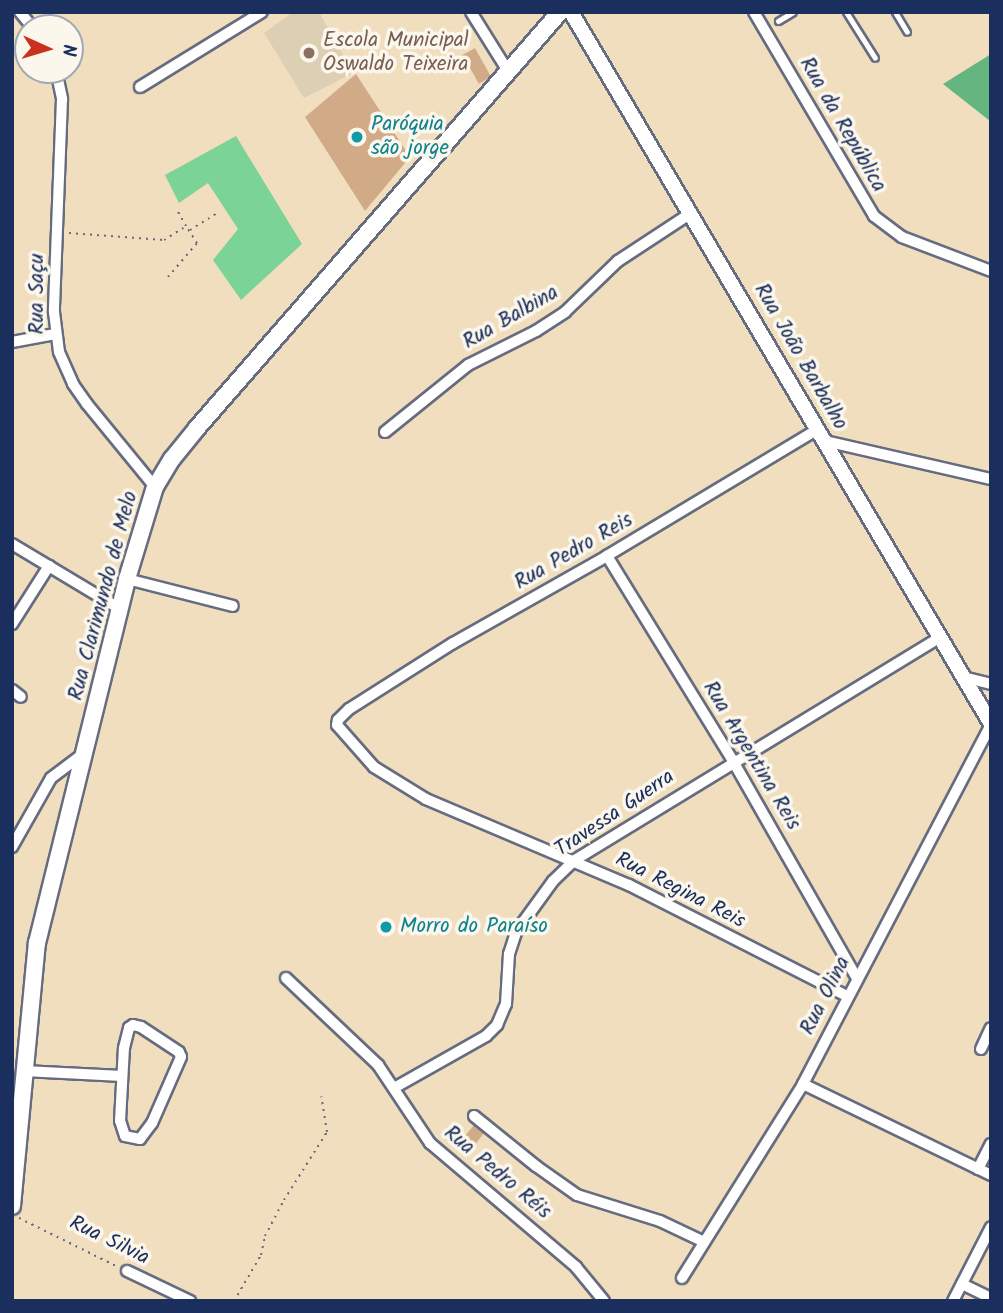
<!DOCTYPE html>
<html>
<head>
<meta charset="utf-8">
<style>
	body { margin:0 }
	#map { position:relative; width:1003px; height:1313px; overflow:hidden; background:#f0debe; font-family:Kalam,sans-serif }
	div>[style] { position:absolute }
	.built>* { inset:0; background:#ddcfb4 }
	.green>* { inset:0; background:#7cd398 }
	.forest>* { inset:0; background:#65b580 }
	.building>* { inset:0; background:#d1ab87; transform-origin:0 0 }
	.path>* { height:2px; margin-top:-1px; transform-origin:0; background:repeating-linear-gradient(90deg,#666c80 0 2px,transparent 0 7px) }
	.roads { filter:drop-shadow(2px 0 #666c80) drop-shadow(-2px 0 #666c80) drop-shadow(0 2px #666c80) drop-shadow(0 -2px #666c80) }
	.lane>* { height:5px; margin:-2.5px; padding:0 2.5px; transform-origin:2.5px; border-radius:2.5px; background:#fff }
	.street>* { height:10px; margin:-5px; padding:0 5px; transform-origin:5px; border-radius:5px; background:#fff }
	.secondary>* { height:14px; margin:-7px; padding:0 7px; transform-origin:7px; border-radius:7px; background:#fff }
	.primary>* { height:16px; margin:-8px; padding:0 8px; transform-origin:8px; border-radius:8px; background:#fff }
	.dots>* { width:19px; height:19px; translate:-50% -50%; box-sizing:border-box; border:4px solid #fbf7ec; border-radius:50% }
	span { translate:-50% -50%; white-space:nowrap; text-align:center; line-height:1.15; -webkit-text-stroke:7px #fbf7ec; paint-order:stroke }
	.education-label { font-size:21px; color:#785e54 }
	.left { translate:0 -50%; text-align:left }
	.culture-label { font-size:21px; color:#0d838f }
	.street-label { font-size:21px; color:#1b2f5e }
	.frame { position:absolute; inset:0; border:14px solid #1b2f5e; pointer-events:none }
	.north { position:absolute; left:14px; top:14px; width:70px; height:70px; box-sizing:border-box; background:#fbf7ec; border:2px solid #a1a7b3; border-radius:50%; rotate:94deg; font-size:19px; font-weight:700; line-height:28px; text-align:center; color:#1b2f5e }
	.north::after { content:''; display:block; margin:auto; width:24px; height:32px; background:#c8321e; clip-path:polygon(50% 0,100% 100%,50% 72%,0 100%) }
</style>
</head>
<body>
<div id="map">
	<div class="built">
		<i style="clip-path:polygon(293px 12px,319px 12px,353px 73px,304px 98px,264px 33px)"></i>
	</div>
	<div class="green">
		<i style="clip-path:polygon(236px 136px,302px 244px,241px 300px,213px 260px,238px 229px,208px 183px,179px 203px,165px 175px)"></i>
	</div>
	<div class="forest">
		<i style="clip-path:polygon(991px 54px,991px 119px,990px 121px,943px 84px)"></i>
	</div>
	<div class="building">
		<i style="left:475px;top:48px;width:33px;height:14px;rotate:61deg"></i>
		<i style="clip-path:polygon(356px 74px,410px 157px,365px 211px,305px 117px)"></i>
		<i style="clip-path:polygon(474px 1125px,484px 1133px,466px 1156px,460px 1151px,465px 1146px,460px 1142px)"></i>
	</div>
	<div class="path">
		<i style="left:190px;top:230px;width:34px;rotate:-32deg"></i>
		<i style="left:69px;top:233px;width:95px;rotate:4.2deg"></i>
		<i style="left:164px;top:240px;width:26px;rotate:-32deg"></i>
		<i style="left:186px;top:226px;width:18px;rotate:-119deg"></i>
		<i style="left:168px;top:277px;width:45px;rotate:-49.5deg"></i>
		<i style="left:197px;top:243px;width:20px;rotate:-123deg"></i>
		<i style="left:19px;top:1218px;width:110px;rotate:26.3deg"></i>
		<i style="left:234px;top:1301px;width:53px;rotate:-59.6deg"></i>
		<i style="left:261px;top:1255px;width:19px;rotate:-78deg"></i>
		<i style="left:265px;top:1236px;width:41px;rotate:-62.2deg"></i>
		<i style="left:284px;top:1200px;width:80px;rotate:-57.7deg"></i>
		<i style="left:327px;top:1132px;width:36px;rotate:-99deg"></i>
	</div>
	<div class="roads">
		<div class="lane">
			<i style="left:846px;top:12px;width:54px;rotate:57.8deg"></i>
			<i style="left:895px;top:12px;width:23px;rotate:59deg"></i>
			<i style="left:778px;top:21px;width:17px;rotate:-31deg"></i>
		</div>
		<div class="street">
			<i style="left:20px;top:12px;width:21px;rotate:51deg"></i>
			<i style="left:471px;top:12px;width:70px;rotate:57.9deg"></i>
			<i style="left:754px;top:12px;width:237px;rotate:59.5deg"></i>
			<i style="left:874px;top:216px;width:35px;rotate:37deg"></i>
			<i style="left:902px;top:237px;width:95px;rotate:20.9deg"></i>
			<i style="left:56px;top:70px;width:30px;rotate:78deg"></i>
			<i style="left:62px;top:99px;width:213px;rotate:92.2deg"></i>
			<i style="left:54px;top:312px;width:40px;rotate:82.9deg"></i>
			<i style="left:59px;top:352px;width:35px;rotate:66deg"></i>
			<i style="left:73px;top:384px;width:24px;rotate:55deg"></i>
			<i style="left:87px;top:404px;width:107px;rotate:50.7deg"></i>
			<i style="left:140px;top:87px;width:143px;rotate:-31.6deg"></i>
			<i style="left:12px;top:342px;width:44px;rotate:-10.5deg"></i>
			<i style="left:818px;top:429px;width:246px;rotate:149deg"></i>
			<i style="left:607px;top:556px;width:177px;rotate:150.5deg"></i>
			<i style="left:453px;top:643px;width:123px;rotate:147.6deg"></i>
			<i style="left:349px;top:709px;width:16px;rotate:135deg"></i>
			<i style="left:338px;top:720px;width:5px;rotate:101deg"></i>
			<i style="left:337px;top:725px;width:56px;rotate:48.6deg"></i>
			<i style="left:374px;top:767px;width:61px;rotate:31.6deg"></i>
			<i style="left:426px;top:799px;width:220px;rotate:23deg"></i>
			<i style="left:629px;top:885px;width:245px;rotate:27deg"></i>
			<i style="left:385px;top:432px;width:107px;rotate:-38.9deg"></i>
			<i style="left:468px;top:365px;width:76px;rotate:-26.6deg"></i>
			<i style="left:536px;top:331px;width:35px;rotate:-33deg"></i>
			<i style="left:565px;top:312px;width:74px;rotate:-43.9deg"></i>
			<i style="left:618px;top:261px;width:87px;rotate:-33.3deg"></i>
			<i style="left:825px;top:441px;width:170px;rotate:12.9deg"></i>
			<i style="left:12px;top:544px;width:126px;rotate:31deg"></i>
			<i style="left:607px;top:556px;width:241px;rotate:58.4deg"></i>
			<i style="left:733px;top:761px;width:250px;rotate:60.3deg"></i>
			<i style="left:127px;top:579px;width:109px;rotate:14.3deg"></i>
			<i style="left:12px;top:624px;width:69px;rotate:-57.5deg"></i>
			<i style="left:963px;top:677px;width:29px;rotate:14deg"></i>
			<i style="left:12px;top:690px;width:11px;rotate:38deg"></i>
			<i style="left:12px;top:847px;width:79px;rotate:-60.5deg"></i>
			<i style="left:51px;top:778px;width:40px;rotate:-37deg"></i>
			<i style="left:286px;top:978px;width:127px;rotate:43.4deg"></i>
			<i style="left:378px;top:1065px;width:94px;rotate:56.3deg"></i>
			<i style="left:430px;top:1143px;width:192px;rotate:40.3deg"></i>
			<i style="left:576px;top:1267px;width:44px;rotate:50.5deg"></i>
			<i style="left:133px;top:1025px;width:8px;rotate:14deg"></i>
			<i style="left:141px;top:1027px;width:45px;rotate:33.3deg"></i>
			<i style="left:179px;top:1052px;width:5px;rotate:68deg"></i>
			<i style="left:181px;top:1057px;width:72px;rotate:113.7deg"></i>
			<i style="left:152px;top:1123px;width:20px;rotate:127deg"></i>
			<i style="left:140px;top:1139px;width:15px;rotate:-169deg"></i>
			<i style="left:125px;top:1136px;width:16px;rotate:-108deg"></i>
			<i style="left:120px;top:1121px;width:73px;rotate:-86.9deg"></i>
			<i style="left:124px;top:1048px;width:21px;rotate:-76deg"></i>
			<i style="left:129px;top:1028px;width:5px;rotate:-37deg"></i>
			<i style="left:981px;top:1049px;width:23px;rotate:-65deg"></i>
			<i style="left:24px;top:1071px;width:98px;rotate:2.9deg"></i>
			<i style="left:803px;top:1084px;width:209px;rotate:25.8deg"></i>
			<i style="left:394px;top:1088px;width:106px;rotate:-29.5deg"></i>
			<i style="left:486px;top:1036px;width:16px;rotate:-45deg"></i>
			<i style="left:497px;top:1025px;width:23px;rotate:-67deg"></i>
			<i style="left:506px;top:1004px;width:50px;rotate:-86.6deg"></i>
			<i style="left:509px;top:954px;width:23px;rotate:-72deg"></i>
			<i style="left:516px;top:932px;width:63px;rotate:-54deg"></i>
			<i style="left:553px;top:881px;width:30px;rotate:-44deg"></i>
			<i style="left:575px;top:860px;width:428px;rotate:-31.4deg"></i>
			<i style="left:474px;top:1116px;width:80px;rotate:38.9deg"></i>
			<i style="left:536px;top:1166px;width:50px;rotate:35.3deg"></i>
			<i style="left:577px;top:1195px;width:87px;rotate:17.4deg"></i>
			<i style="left:660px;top:1221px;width:49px;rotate:25.5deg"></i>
			<i style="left:978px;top:1169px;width:28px;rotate:-63deg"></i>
			<i style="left:127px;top:1271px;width:70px;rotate:25.5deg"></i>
			<i style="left:682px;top:1278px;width:229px;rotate:-58deg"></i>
			<i style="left:803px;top:1084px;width:406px;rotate:-62.4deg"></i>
			<i style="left:962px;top:1284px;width:32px;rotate:26deg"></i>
			<i style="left:953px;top:1301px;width:83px;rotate:-62.8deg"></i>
		</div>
		<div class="secondary">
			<i style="left:571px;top:12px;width:827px;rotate:59.46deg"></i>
		</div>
		<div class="primary">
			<i style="left:12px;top:1206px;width:264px;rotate:-84.6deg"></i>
			<i style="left:37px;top:943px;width:375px;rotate:-76.1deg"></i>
			<i style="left:127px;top:579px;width:96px;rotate:-73.1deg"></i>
			<i style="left:155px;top:487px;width:33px;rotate:-59deg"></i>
			<i style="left:172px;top:459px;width:40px;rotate:-51deg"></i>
			<i style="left:197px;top:428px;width:552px;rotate:-48.89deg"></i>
		</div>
	</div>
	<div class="dots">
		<i style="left:309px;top:53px;background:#8d6e63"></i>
		<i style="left:357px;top:137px;background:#0f9aa8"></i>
		<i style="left:386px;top:927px;background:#0f9aa8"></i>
	</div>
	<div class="education-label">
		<span class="left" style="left:323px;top:53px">Escola Municipal<br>Oswaldo Teixeira</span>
	</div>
	<div class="culture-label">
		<span class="left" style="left:371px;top:137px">Paróquia<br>são jorge</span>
		<span class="left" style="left:400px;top:927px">Morro do Paraíso</span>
	</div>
	<div class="street-label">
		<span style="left:842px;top:125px;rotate:60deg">Rua da República</span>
		<span style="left:38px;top:294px;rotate:-90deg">Rua Saçu</span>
		<span style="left:511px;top:318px;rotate:-30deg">Rua Balbina</span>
		<span style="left:800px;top:357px;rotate:60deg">Rua João Barbalho</span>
		<span style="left:574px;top:552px;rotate:-30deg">Rua Pedro Reis</span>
		<span style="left:104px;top:596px;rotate:-75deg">Rua Clarimundo de Melo</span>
		<span style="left:751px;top:756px;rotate:59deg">Rua Argentina Reis</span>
		<span style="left:615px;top:814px;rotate:-34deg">Travessa Guerra</span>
		<span style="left:680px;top:891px;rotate:27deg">Rua Regina Reis</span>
		<span style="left:826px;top:996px;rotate:-63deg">Rua Olina</span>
		<span style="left:497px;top:1173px;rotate:40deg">Rua Pedro Réis</span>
		<span style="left:109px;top:1241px;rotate:26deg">Rua Silvia</span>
	</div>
	<div class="frame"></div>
	<div class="north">N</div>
</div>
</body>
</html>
